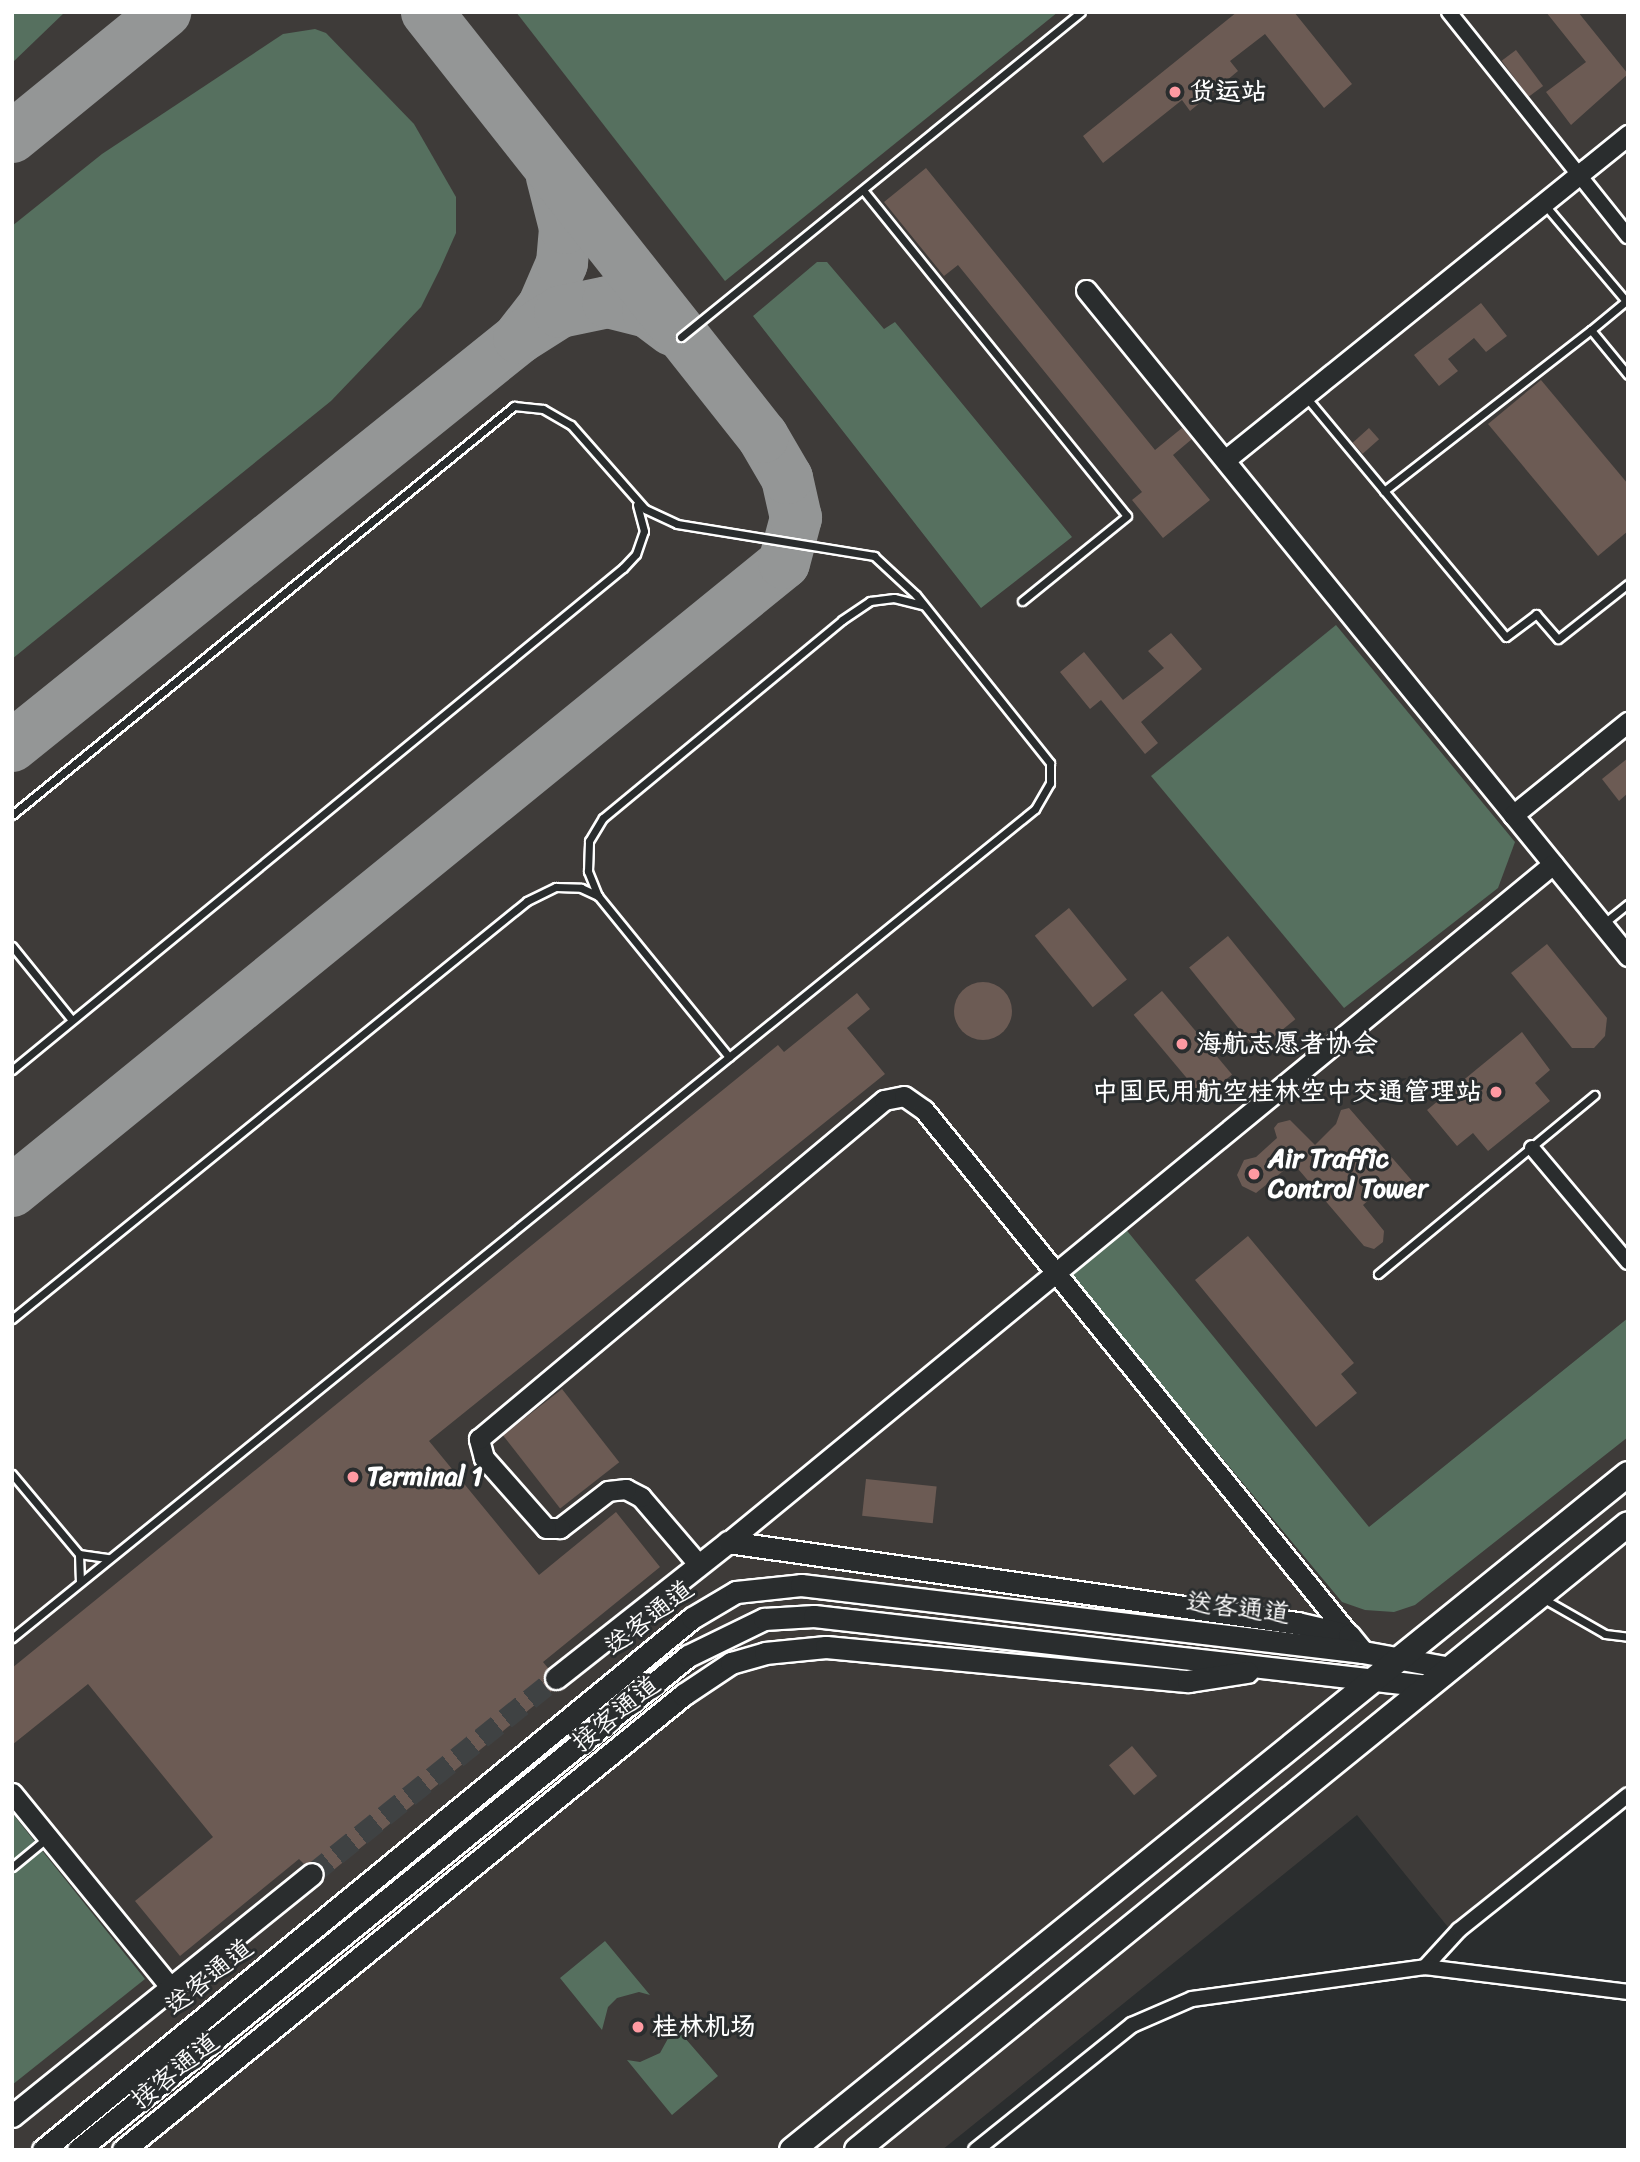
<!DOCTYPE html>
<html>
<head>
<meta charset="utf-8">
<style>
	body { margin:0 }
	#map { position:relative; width:1640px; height:2162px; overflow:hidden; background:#2a2d2e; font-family:Sriracha,"LXGW WenKai TC",sans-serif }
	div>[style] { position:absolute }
	.built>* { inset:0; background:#3e3b39 }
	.green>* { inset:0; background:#56705f }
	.taxiway>* { height:52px; margin:-26px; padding:0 26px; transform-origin:26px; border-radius:26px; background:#949696 }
	.building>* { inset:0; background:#6c5b54; transform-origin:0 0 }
	.round { border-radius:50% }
	.secondary-tunnel>* { height:21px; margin-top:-10.5px; transform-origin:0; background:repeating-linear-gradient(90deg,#3f4243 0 21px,transparent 0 31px) }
	.roads { filter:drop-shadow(2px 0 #fff) drop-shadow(-2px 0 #fff) drop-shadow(0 2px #fff) drop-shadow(0 -2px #fff) }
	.service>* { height:7px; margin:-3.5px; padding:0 3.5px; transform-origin:3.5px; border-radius:3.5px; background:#2a2d2e }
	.minor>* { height:14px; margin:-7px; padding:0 7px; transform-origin:7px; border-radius:7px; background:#2a2d2e }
	.tertiary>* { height:19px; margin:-9.5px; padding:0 9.5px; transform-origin:9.5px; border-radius:9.5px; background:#2a2d2e }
	.secondary>* { height:21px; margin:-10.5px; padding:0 10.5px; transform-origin:10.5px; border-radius:10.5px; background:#2a2d2e }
	.trunk>* { height:24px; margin:-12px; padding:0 12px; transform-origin:12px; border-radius:12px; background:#2a2d2e }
	.dots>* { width:19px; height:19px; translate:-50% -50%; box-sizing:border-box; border:4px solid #2a2d2e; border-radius:50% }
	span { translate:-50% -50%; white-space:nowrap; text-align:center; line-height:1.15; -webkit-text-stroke:6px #2a2d2e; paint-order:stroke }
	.poi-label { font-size:26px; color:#fff; font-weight:700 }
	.left { translate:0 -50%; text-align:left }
	.right { translate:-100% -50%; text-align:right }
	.street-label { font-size:26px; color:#fff }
	.frame { position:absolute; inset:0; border:14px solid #fff; pointer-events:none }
</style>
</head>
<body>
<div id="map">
	<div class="built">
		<i style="clip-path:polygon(12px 12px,1628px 12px,1628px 1791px,1452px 1932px,1357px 1815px,942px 2150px,12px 2150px)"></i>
	</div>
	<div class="green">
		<i style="clip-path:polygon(12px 12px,65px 12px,12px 63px)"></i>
		<i style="clip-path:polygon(516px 12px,1058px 12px,725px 281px)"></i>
		<i style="clip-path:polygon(315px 29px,326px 33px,414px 124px,456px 197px,456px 233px,440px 269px,421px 307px,331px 401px,12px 659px,12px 226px,102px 154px,283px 34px)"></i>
		<i style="clip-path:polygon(817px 262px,827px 262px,884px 329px,895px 322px,1072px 537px,981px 608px,753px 316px)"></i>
		<i style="clip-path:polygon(1336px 625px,1515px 842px,1498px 888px,1344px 1008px,1151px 776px)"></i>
		<i style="clip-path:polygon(1124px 1227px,1369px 1527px,1628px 1318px,1628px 1437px,1415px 1605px,1394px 1612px,1365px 1610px,1342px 1602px,1069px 1274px)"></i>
		<i style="clip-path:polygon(12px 1813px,145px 1979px,12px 2085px)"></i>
		<i style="clip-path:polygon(605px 1941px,650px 1995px,639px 1992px,617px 1998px,608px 2007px,602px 2030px,560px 1978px)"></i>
		<i style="clip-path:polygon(671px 2022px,718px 2076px,672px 2115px,627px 2060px,640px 2062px,660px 2053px,671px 2033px)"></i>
	</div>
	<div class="taxiway">
		<i style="left:12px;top:137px;width:198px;rotate:-39.2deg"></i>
		<i style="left:521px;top:335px;width:36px;rotate:-52deg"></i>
		<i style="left:543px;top:307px;width:48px;rotate:-66.6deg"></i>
		<i style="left:562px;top:263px;width:35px;rotate:-85deg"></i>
		<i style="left:565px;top:228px;width:53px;rotate:-104.3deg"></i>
		<i style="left:12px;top:746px;width:651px;rotate:-38.82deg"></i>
		<i style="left:519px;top:338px;width:49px;rotate:-32.4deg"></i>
		<i style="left:560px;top:312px;width:49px;rotate:-11.8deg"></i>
		<i style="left:608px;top:302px;width:41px;rotate:14deg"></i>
		<i style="left:648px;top:312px;width:30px;rotate:37deg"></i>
		<i style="left:12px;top:1191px;width:995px;rotate:-39.13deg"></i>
		<i style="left:784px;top:563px;width:47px;rotate:-75.1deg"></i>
		<i style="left:796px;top:518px;width:41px;rotate:-102.7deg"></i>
		<i style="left:787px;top:478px;width:48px;rotate:-120.3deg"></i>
		<i style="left:763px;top:437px;width:542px;rotate:-128.33deg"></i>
	</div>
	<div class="building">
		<i style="clip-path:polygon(1237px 12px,1294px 12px,1352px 84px,1324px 108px,1265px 34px,1230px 61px,1238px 71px,1190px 111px,1182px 100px,1103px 163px,1083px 136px)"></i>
		<i style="clip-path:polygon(1546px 12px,1578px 12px,1628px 74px,1571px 125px,1546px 92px,1586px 62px)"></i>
		<i style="left:1516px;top:50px;width:45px;height:18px;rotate:53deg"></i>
		<i style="clip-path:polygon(926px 168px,1155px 450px,1182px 428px,1192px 439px,1173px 455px,1210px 500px,1163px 538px,1132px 500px,1142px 492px,958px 265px,944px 276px,884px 202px)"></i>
		<i style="clip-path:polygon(1481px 303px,1507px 336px,1486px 352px,1474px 338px,1448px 359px,1458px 371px,1439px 386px,1414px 355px)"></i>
		<i style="clip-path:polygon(1541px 380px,1628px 484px,1628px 531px,1598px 556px,1488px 424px)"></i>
		<i style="left:1369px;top:428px;width:15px;height:22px;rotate:48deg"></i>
		<i style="clip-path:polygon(1171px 633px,1202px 669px,1141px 722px,1158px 743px,1145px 754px,1101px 700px,1090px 709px,1060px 672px,1084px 652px,1123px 700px,1164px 668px,1148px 651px)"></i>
		<i style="clip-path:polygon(1628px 758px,1628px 793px,1619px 801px,1602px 779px)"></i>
		<i style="left:1069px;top:908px;width:92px;height:44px;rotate:51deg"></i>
		<i style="left:1228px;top:936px;width:107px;height:50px;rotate:51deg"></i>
		<i style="clip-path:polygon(1547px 944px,1607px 1018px,1605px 1036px,1594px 1048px,1572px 1048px,1511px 973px)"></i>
		<i class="round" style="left:954px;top:982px;width:58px;height:58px"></i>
		<i style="left:1162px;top:991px;width:109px;height:37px;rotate:50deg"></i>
		<i style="clip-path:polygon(857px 993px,870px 1009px,847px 1028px,885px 1074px,429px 1441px,539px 1575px,616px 1512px,660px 1567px,543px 1662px,548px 1668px,543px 1681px,553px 1690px,325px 1877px,317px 1862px,304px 1864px,299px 1859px,180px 1956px,135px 1901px,213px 1837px,88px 1684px,12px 1745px,12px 1668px,778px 1045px,784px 1052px)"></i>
		<i style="clip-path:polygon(1522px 1032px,1550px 1070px,1535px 1083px,1550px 1101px,1488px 1151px,1473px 1133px,1457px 1146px,1427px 1110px)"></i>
		<i style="clip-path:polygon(1349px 1108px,1414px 1183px,1406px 1198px,1397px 1197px,1386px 1185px,1363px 1205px,1384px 1231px,1383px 1242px,1374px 1249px,1364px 1246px,1293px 1163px,1256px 1193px,1242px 1186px,1237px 1175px,1244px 1160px,1256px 1157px,1277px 1138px,1274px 1128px,1278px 1123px,1290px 1120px,1315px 1145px,1336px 1124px,1341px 1110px)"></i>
		<i style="clip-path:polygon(1248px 1236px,1354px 1363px,1341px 1374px,1357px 1393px,1316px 1427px,1195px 1280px)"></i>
		<i style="left:562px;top:1389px;width:93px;height:75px;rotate:52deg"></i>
		<i style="left:866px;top:1479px;width:71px;height:37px;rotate:6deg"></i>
		<i style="left:1132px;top:1746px;width:39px;height:30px;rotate:50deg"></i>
	</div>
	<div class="secondary-tunnel">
		<i style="left:312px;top:1874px;width:313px;rotate:-38.8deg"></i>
	</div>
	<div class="roads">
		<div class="service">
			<i style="left:863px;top:190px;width:419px;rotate:51deg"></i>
			<i style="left:1127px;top:516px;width:135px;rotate:141deg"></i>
			<i style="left:1544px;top:204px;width:127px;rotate:49.8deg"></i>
			<i style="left:1626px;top:301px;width:45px;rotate:140.4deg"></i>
			<i style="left:681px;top:337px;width:515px;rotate:-39.09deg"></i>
			<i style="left:1306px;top:397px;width:312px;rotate:50.2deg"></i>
			<i style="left:1506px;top:637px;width:38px;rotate:-37deg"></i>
			<i style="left:1536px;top:614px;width:33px;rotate:49deg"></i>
			<i style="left:1558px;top:639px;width:89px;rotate:-38.2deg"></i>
			<i style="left:1384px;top:491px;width:262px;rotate:-37.9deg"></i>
			<i style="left:1591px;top:330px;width:58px;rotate:50.6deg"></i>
			<i style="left:12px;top:815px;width:648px;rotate:-39.17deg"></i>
			<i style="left:514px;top:406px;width:29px;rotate:6deg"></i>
			<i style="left:543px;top:409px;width:32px;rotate:30deg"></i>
			<i style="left:571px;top:425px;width:112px;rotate:48.6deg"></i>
			<i style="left:645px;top:509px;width:35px;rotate:25deg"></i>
			<i style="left:677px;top:524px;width:200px;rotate:9.2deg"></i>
			<i style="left:874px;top:556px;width:57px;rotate:42.9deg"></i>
			<i style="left:916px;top:595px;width:215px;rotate:51.4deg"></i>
			<i style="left:1050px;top:763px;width:20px;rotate:90deg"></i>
			<i style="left:1050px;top:783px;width:30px;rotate:120deg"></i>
			<i style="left:1035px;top:809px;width:1317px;rotate:140.98deg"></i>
			<i style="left:1603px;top:924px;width:32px;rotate:-39deg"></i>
			<i style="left:12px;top:946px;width:95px;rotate:51deg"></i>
			<i style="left:729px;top:1057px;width:208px;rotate:-129.1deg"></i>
			<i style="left:598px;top:896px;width:27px;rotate:-112deg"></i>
			<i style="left:588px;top:871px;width:30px;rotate:-88deg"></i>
			<i style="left:589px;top:841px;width:27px;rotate:-59deg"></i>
			<i style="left:603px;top:818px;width:310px;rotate:-39.6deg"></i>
			<i style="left:842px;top:620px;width:34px;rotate:-34deg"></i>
			<i style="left:870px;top:601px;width:24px;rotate:-7deg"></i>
			<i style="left:894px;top:598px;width:30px;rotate:14deg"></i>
			<i style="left:12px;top:1070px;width:791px;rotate:-39.41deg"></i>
			<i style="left:623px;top:568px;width:19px;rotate:-47deg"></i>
			<i style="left:636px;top:554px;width:24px;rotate:-71deg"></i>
			<i style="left:644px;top:531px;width:27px;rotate:-105deg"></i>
			<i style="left:1378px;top:1274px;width:281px;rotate:-39.6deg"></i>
			<i style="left:12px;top:1319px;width:663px;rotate:-39.06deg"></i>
			<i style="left:527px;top:901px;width:32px;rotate:-26deg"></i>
			<i style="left:556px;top:887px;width:25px;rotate:2deg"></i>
			<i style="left:581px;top:888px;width:19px;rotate:25deg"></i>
			<i style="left:12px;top:1474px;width:104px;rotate:50.1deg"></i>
			<i style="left:79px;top:1554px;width:28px;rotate:88deg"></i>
			<i style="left:79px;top:1554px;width:30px;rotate:8deg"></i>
			<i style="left:1544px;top:1599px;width:70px;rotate:29.8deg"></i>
			<i style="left:1605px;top:1634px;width:23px;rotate:7deg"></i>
			<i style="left:12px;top:1867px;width:44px;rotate:-39.5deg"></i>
		</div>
		<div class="minor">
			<i style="left:1449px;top:12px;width:287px;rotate:51.4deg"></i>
			<i style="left:1532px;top:1148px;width:149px;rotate:49.9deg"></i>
			<i style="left:1425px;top:1967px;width:50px;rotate:-47.4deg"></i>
			<i style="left:1459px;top:1930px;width:216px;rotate:-38.6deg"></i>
			<i style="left:976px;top:2150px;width:200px;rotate:-38.7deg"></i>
			<i style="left:1132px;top:2025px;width:65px;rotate:-23.4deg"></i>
			<i style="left:1192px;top:1999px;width:235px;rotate:-7.8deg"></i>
			<i style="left:1425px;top:1967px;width:205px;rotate:7deg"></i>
		</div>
		<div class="tertiary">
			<i style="left:1086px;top:290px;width:859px;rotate:50.86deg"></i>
			<i style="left:1225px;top:460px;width:518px;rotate:-38.88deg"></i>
			<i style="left:1513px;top:815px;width:148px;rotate:-39deg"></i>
			<i style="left:728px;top:1542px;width:1068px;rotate:-39.41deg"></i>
			<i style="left:699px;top:1565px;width:89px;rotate:-130.5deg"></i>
			<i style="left:641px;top:1497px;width:17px;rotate:-152deg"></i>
			<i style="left:626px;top:1489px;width:18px;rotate:174deg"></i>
			<i style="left:608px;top:1491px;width:61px;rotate:142.4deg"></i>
			<i style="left:560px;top:1528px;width:14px;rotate:180deg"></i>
			<i style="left:546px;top:1528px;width:94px;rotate:-131.5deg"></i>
			<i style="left:484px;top:1458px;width:20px;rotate:-105deg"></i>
			<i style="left:479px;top:1439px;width:528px;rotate:-39.93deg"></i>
			<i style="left:884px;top:1100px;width:20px;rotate:-11deg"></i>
			<i style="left:904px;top:1096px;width:24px;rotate:35deg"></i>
			<i style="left:924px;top:1110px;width:675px;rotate:51.01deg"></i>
			<i style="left:12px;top:1793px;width:253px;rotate:50.8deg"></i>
		</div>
		<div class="secondary">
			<i style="left:556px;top:1678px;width:219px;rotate:-38.3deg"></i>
			<i style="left:728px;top:1542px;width:575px;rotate:8.1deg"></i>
			<i style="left:1297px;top:1623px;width:53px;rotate:13deg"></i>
			<i style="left:1349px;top:1635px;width:22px;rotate:51deg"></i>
			<i style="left:12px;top:2116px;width:385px;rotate:-38.9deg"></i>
			<i style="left:43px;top:2150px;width:839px;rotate:-39.34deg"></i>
			<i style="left:692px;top:1618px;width:51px;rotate:-30.6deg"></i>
			<i style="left:736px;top:1592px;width:65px;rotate:-6.1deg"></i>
			<i style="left:801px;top:1585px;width:566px;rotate:6.8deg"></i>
			<i style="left:1363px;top:1652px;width:88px;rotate:10.4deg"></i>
			<i style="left:78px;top:2150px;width:785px;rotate:-39deg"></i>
			<i style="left:688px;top:1656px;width:85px;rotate:-26deg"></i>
			<i style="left:764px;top:1619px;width:50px;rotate:-3.4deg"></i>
			<i style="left:814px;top:1616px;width:618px;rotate:6.5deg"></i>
			<i style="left:123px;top:2150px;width:722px;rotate:-39.09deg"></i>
			<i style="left:683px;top:1695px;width:58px;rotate:-33.7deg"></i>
			<i style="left:731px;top:1663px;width:35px;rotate:-16deg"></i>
			<i style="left:765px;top:1653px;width:61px;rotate:-5.6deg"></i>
			<i style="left:826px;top:1647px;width:364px;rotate:5.4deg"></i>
			<i style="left:1188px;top:1681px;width:60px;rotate:-8.7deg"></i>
		</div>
		<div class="trunk">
			<i style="left:792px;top:2150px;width:1075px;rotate:-38.96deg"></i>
			<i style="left:857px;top:2150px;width:993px;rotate:-39.07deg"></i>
		</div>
	</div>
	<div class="dots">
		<i style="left:1175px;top:92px;background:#ff9aa2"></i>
		<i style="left:1182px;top:1044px;background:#ff9aa2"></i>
		<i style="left:1496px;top:1092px;background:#ff9aa2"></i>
		<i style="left:1254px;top:1174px;background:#ff9aa2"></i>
		<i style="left:353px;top:1477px;background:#ff9aa2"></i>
		<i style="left:638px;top:2027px;background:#ff9aa2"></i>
	</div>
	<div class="poi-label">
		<span class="left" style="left:1189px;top:92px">货运站</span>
		<span class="left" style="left:1196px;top:1044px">海航志愿者协会</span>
		<span class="right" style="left:1482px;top:1092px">中国民用航空桂林空中交通管理站</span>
		<span class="left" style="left:1268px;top:1174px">Air Traffic<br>Control Tower</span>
		<span class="left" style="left:367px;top:1477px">Terminal 1</span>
		<span class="left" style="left:652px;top:2027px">桂林机场</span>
	</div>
	<div class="street-label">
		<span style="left:1238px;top:1608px;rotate:7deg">送客通道</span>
		<span style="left:649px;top:1618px;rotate:-38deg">送客通道</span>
		<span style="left:616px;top:1714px;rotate:-39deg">接客通道</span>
		<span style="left:209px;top:1977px;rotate:-39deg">送客通道</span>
		<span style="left:175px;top:2071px;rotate:-39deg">接客通道</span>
	</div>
	<div class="frame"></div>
</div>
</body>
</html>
